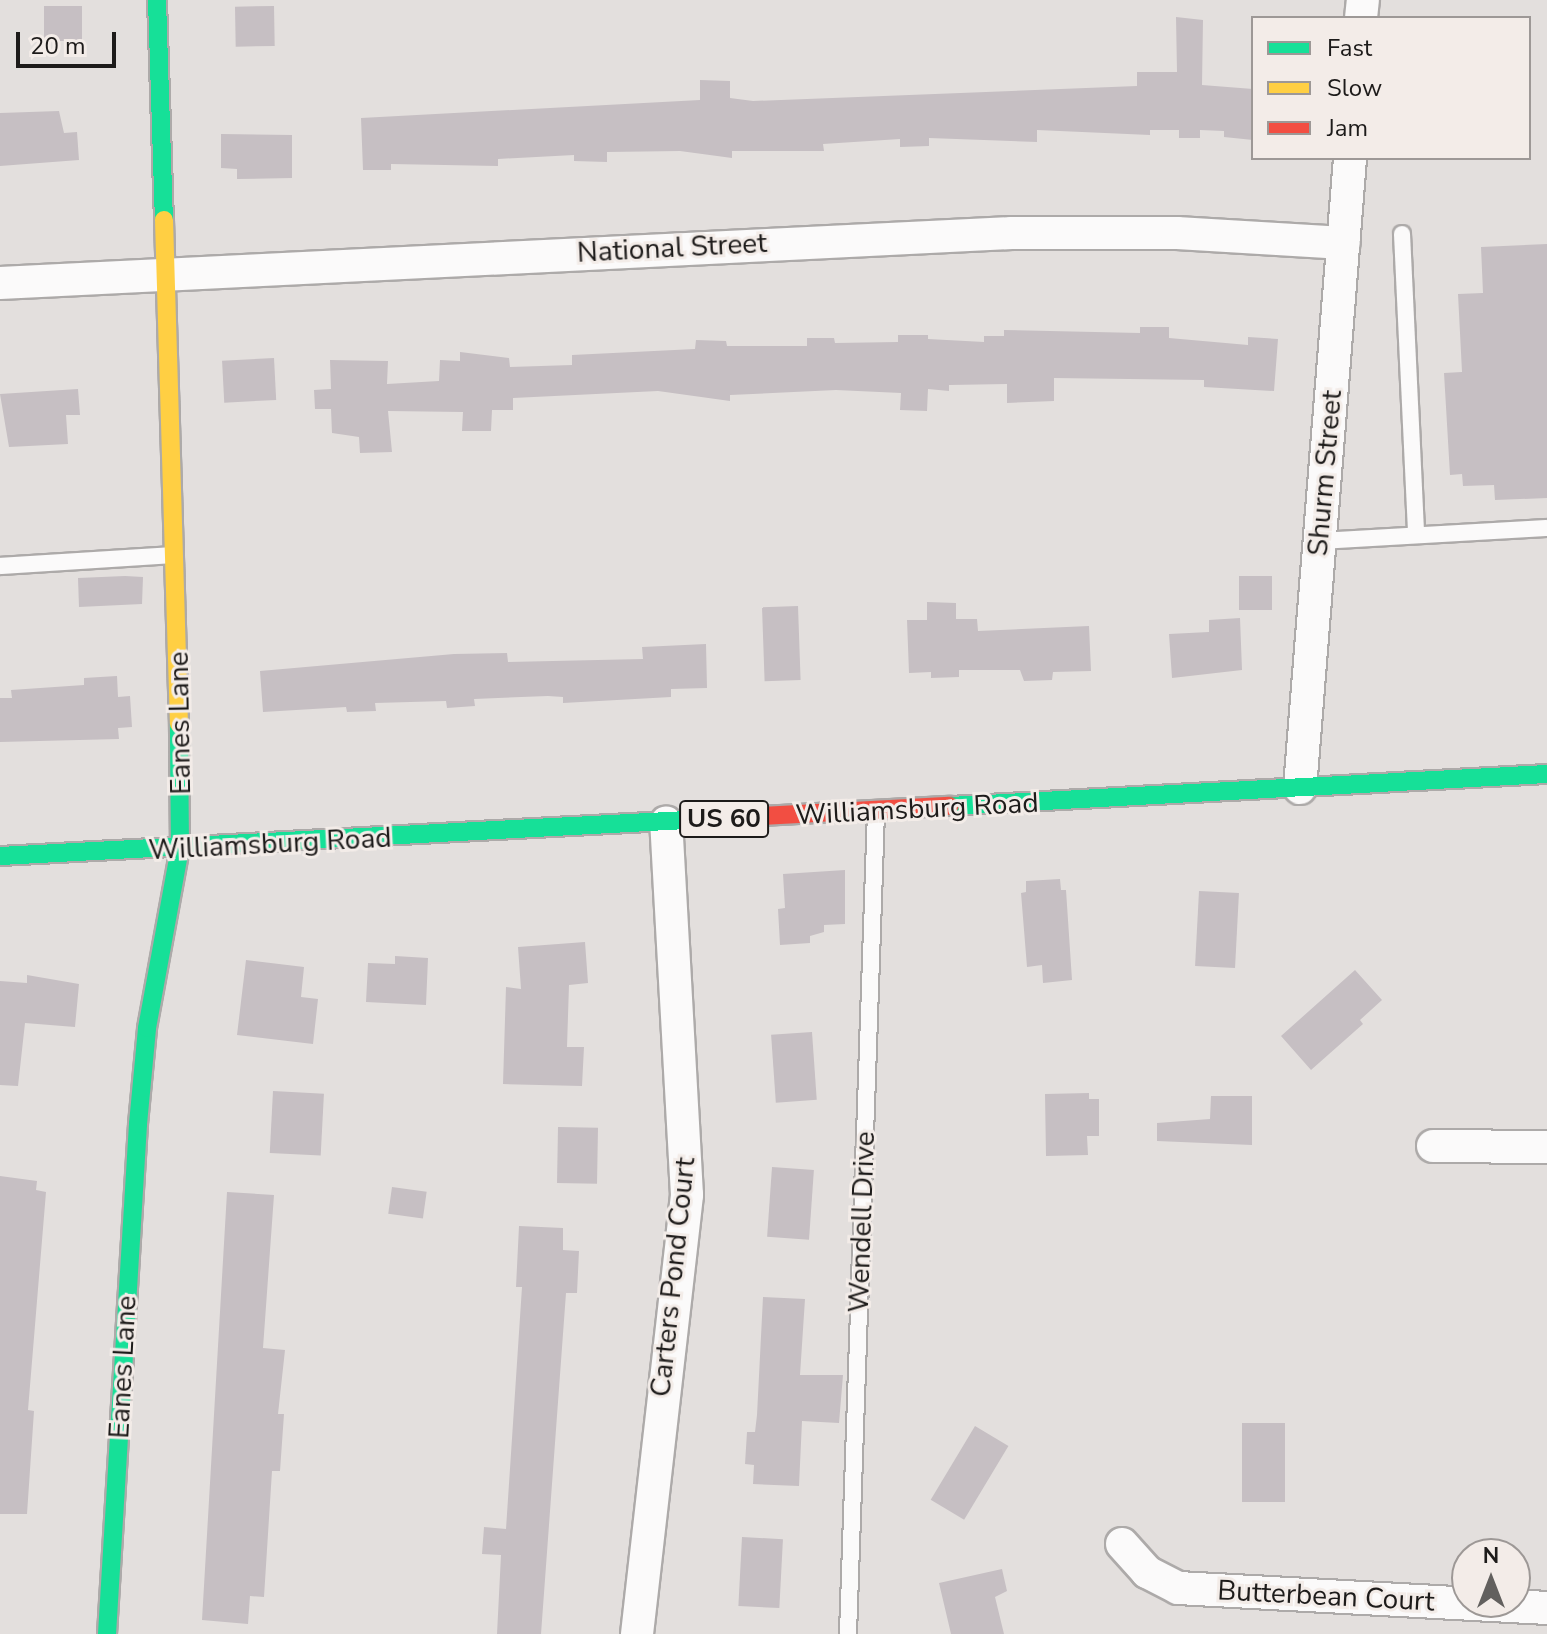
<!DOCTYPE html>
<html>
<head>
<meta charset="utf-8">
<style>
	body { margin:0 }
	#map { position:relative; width:1547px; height:1634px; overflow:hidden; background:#e3dfdd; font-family:"Nunito Sans",sans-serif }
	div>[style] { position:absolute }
	.building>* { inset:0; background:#c6bfc3; transform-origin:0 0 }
	.roads { filter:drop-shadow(2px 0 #adaaa9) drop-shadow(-2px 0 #adaaa9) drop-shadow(0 2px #adaaa9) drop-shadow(0 -2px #adaaa9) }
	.lane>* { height:16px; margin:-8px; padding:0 8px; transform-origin:8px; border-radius:8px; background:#fbfafa }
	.street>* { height:32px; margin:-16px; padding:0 16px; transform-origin:16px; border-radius:16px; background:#fbfafa }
	.fast>* { height:18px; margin:-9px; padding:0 9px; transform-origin:9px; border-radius:9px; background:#16e098 }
	.slow>* { height:18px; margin:-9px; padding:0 9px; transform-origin:9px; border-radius:9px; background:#ffcf43 }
	.jam>* { height:18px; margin:-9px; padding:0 9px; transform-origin:9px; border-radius:9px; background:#f24e42 }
	span { translate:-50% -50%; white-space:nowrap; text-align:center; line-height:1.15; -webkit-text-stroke:6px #f3ece8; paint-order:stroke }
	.shield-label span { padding:2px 6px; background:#f3ece8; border:2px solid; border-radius:6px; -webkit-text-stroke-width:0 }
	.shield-label { font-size:26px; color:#1d1b1a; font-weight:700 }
	.street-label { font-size:28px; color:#1d1b1a }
	.legend { position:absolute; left:1251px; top:16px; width:280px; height:144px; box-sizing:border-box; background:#f3ece8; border:2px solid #9d9896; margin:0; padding:10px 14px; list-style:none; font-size:24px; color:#1d1b1a }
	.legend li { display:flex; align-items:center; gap:16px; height:40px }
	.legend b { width:40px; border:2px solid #9d9896 }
	.north { position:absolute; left:1451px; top:1538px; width:80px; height:80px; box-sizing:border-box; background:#f3ece8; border:2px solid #9d9896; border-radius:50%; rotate:0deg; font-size:22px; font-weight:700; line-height:32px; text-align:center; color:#1d1b1a }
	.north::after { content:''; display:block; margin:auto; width:28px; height:36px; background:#62605e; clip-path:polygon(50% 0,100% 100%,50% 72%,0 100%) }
	.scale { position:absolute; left:16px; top:32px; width:100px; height:36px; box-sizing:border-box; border:4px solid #1d1b1a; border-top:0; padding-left:10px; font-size:24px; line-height:28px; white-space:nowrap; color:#1d1b1a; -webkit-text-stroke:6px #f3ece8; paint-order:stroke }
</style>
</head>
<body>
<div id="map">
	<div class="building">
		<i style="left:44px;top:6px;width:38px;height:35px"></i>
		<i style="left:274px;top:6px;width:40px;height:39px;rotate:89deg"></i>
		<i style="clip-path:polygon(1176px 17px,1203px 20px,1202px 85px,1253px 89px,1253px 140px,1224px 137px,1224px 131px,1200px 130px,1200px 138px,1179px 138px,1179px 130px,1150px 130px,1150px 135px,1037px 130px,1037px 142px,929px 138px,929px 146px,900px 147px,900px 139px,823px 144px,824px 151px,732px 151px,732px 158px,680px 151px,607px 152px,607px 162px,574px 161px,574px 155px,498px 159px,498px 166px,391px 164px,391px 170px,363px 170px,361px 118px,700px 100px,700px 80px,730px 81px,730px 98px,753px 101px,1137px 86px,1137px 72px,1177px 72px)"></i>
		<i style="clip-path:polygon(59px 111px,64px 133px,77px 132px,79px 160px,0 166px,0 113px)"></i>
		<i style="clip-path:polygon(221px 134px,292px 135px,292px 178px,237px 179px,237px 169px,221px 168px)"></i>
		<i style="clip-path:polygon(1547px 244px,1547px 498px,1495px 500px,1494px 485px,1463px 486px,1462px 474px,1450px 475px,1444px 373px,1462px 372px,1458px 294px,1483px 293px,1481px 247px)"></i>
		<i style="clip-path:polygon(1140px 327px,1169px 327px,1169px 338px,1248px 345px,1248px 337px,1278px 339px,1274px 391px,1204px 387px,1204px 380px,1054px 378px,1054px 401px,1007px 403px,1007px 384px,949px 385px,949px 391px,928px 389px,927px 411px,900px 410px,901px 393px,836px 390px,730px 395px,730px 401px,658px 391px,513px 398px,513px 410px,492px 410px,491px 431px,462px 431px,463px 412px,388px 411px,392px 452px,360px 453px,359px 437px,332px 433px,331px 409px,315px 409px,314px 390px,331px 389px,330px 360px,388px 361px,387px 384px,439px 381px,440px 360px,460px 361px,460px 352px,509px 358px,510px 367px,572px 365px,572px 355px,695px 349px,696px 340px,726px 341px,727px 346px,807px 346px,807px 338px,834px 338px,835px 343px,898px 342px,898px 335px,928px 335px,928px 339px,984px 342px,984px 336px,1004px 336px,1004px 330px,1140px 333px)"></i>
		<i style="left:274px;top:358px;width:42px;height:52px;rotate:87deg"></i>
		<i style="clip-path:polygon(78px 389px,80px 415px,66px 415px,68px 444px,9px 447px,0 394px)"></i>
		<i style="clip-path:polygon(125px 576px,143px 577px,142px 604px,79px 607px,78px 578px)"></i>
		<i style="left:1272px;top:576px;width:34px;height:33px;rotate:90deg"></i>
		<i style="clip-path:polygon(927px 602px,956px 603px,956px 619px,977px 619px,978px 631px,1089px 626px,1091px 671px,1053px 672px,1052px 680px,1024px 681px,1020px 670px,959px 670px,959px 677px,931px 678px,931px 672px,909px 673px,907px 620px,927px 620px)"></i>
		<i style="left:798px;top:606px;width:74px;height:36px;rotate:88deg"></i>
		<i style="clip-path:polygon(1240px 618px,1242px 670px,1172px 678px,1169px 634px,1209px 632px,1209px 620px)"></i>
		<i style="clip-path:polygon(706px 644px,707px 688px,671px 689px,671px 697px,563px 703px,563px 697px,548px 696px,474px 699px,475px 706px,447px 708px,446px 701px,375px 703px,376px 711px,347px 712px,346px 707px,263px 712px,260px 671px,454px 654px,507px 653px,508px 662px,643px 659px,642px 647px)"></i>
		<i style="clip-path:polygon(117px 676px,118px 697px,130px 696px,132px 727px,118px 728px,119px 739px,0 742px,0 698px,12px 698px,11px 690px,84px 685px,84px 678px)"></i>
		<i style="clip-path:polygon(845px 870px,845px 924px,824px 925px,824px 932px,810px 936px,810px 943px,780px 945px,778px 909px,785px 908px,783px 874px)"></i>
		<i style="clip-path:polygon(1060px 879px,1061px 890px,1066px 890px,1072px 980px,1043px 983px,1042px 965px,1027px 967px,1021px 893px,1026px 892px,1026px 881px)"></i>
		<i style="left:1199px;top:891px;width:40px;height:75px;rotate:3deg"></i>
		<i style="clip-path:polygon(585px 942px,588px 983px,569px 985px,567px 1047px,584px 1047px,582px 1086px,503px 1084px,506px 987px,521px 989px,518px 947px)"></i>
		<i style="clip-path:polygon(395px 956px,428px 958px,426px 1005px,366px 1002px,368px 963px,395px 964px)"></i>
		<i style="clip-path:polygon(246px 960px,304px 967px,301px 997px,318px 999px,313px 1044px,237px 1035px)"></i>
		<i style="clip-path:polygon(1355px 970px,1382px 1000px,1360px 1020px,1363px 1024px,1311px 1070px,1281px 1036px)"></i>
		<i style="clip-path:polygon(27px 975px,79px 984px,75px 1027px,25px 1023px,18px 1086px,0 1085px,0 981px,27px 983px)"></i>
		<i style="left:812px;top:1032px;width:68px;height:41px;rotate:86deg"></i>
		<i style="left:273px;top:1091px;width:51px;height:62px;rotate:3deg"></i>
		<i style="clip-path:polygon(1089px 1093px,1089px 1099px,1099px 1099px,1099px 1136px,1087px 1136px,1088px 1155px,1046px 1156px,1045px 1094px)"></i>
		<i style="clip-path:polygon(1211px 1096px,1252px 1096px,1252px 1145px,1157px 1141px,1157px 1123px,1210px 1119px)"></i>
		<i style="left:558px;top:1127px;width:40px;height:56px;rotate:1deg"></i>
		<i style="left:772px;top:1167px;width:42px;height:70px;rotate:4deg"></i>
		<i style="clip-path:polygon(0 1176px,37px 1181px,36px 1190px,46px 1192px,28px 1410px,34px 1411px,27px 1514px,0 1514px)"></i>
		<i style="left:392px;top:1187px;width:35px;height:27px;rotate:8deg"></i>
		<i style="clip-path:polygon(227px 1192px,274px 1195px,263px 1348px,285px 1350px,278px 1414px,284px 1414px,280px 1471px,272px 1471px,264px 1597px,250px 1596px,248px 1624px,202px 1620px)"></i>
		<i style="clip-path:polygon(519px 1226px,563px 1228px,563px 1250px,579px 1251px,577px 1293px,566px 1293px,541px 1634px,497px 1634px,501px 1555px,482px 1554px,484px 1527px,506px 1529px,522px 1287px,516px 1287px)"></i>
		<i style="clip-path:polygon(763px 1297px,805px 1299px,800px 1375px,843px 1375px,839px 1423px,802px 1421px,799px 1486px,753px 1484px,754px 1465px,745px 1464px,747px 1432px,755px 1432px,757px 1415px)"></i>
		<i style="left:1242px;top:1423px;width:43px;height:79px"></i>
		<i style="left:975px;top:1426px;width:39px;height:86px;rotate:31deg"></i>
		<i style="left:742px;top:1537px;width:41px;height:69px;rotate:3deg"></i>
		<i style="clip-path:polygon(1002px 1569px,1007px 1591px,995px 1597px,1004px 1634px,951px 1634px,939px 1583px)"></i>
	</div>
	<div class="roads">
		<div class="lane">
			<i style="left:1402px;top:234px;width:301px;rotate:87.3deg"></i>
			<i style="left:1319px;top:541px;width:228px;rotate:-3.3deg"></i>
			<i style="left:0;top:566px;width:174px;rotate:-3.6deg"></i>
			<i style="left:848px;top:1634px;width:822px;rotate:-88.05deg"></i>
		</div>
		<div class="street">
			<i style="left:1361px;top:18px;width:18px;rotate:-84deg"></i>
			<i style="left:0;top:283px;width:1013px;rotate:-2.83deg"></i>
			<i style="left:1012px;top:233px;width:165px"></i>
			<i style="left:1177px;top:233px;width:167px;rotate:3.4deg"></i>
			<i style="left:1300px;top:788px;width:632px;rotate:-85.46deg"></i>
			<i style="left:1433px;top:1146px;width:114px;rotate:0.5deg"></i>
			<i style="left:1122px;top:1544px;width:38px;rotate:48deg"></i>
			<i style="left:1147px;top:1572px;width:35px;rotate:27deg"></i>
			<i style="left:1178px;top:1588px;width:370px;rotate:3.1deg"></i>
			<i style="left:637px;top:1634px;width:442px;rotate:-83.5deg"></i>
			<i style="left:687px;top:1195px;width:373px;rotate:-93.2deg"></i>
		</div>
		<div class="fast">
			<i style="left:157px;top:0;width:220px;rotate:88.2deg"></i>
			<i style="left:950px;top:806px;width:598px;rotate:-3.07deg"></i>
			<i style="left:0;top:856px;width:726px;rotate:-3deg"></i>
			<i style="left:107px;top:1634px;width:511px;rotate:-86.52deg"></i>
			<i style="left:138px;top:1124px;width:96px;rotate:-84.6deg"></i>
			<i style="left:147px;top:1028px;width:182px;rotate:-79.6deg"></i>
			<i style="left:180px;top:849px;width:125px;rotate:-90.5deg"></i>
		</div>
		<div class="slow">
			<i style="left:164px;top:220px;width:504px;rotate:88.3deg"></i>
		</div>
		<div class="jam">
			<i style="left:725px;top:818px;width:225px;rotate:-3.1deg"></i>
		</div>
	</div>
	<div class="shield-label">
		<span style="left:724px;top:819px">US 60</span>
	</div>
	<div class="street-label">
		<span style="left:672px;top:248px;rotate:-3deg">National Street</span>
		<span style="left:1325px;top:473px;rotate:-85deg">Shurm Street</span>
		<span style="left:180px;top:723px;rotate:-91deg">Eanes Lane</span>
		<span style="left:917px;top:809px;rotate:-3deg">Williamsburg Road</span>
		<span style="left:270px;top:844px;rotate:-3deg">Williamsburg Road</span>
		<span style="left:862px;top:1222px;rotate:-88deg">Wendell Drive</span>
		<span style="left:673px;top:1277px;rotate:-84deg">Carters Pond Court</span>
		<span style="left:123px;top:1367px;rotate:-87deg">Eanes Lane</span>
		<span style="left:1326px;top:1596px;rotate:3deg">Butterbean Court</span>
	</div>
	<ul class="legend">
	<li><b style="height:10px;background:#16e098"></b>Fast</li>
	<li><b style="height:10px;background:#ffcf43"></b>Slow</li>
	<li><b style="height:10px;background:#f24e42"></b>Jam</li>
	</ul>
	<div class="north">N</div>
	<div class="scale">20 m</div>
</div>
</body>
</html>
